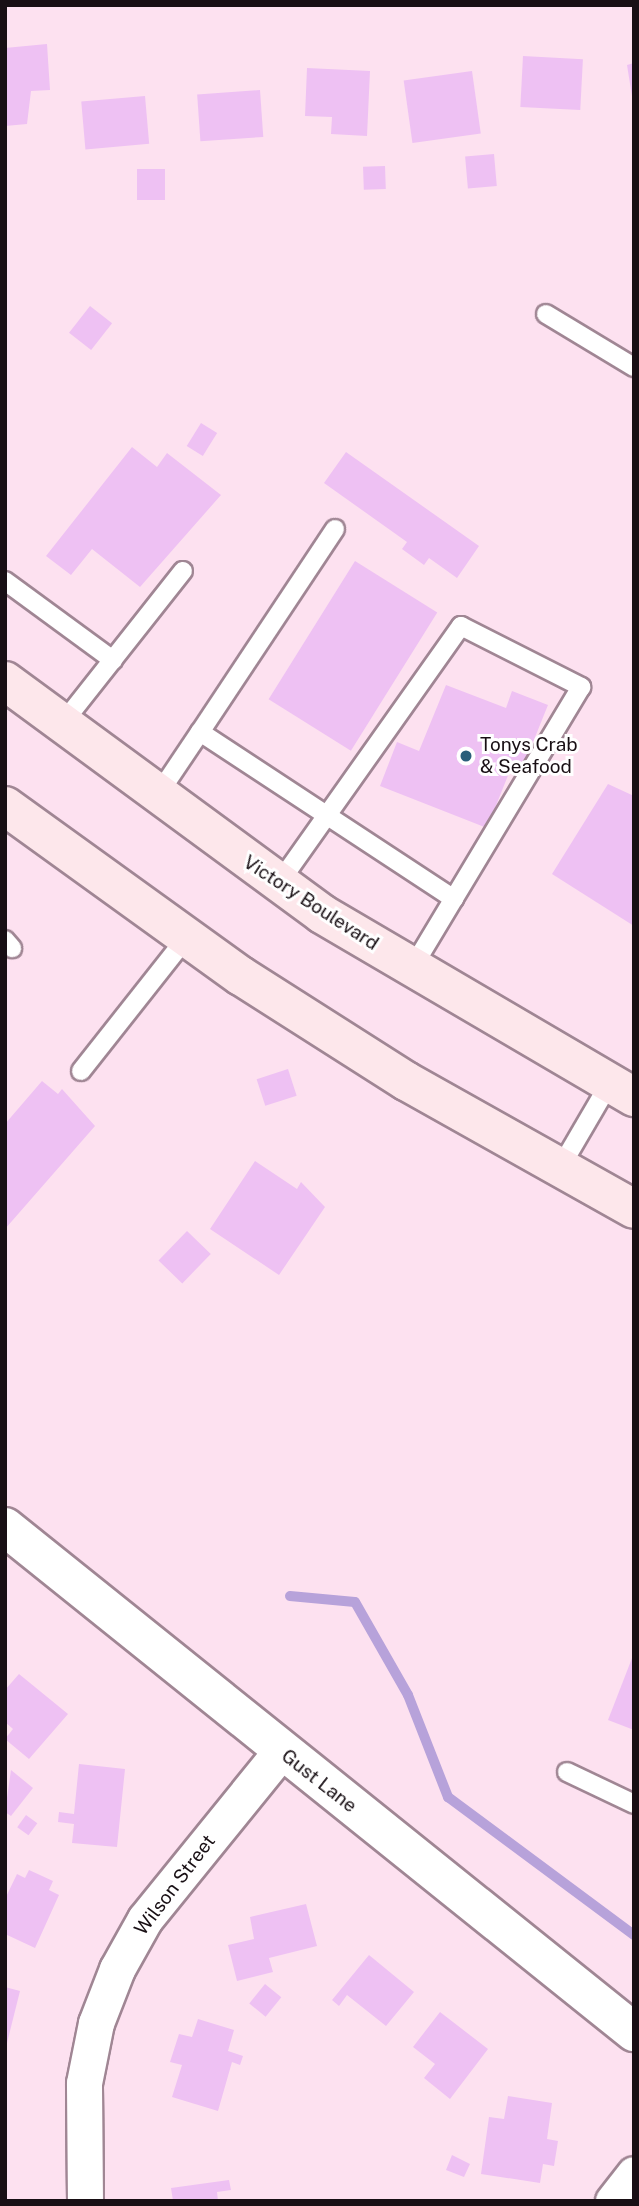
<!DOCTYPE html>
<html>
<head>
<meta charset="utf-8">
<style>
	body { margin:0 }
	#map { position:relative; width:639px; height:2206px; overflow:hidden; background:#fde1f0; font-family:"Public Sans",sans-serif }
	div>[style] { position:absolute }
	.stream>* { height:10px; margin:-5px; padding:0 5px; transform-origin:5px; border-radius:5px; background:#b7a2da }
	.building>* { inset:0; background:#eec1f3; transform-origin:0 0 }
	.roads { filter:drop-shadow(2px 0 #a08694) drop-shadow(-2px 0 #a08694) drop-shadow(0 2px #a08694) drop-shadow(0 -2px #a08694) }
	.service>* { height:18px; margin:-9px; padding:0 9px; transform-origin:9px; border-radius:9px; background:#fff }
	.minor>* { height:35px; margin:-17.5px; padding:0 17.5px; transform-origin:17.5px; border-radius:17.5px; background:#fff }
	.tertiary>* { height:38px; margin:-19px; padding:0 19px; transform-origin:19px; border-radius:19px; background:#fff }
	.secondary>* { height:38px; margin:-19px; padding:0 19px; transform-origin:19px; border-radius:19px; background:#fde7eb }
	.dots>* { width:19px; height:19px; translate:-50% -50%; box-sizing:border-box; border:4px solid #fff; border-radius:50% }
	span { translate:-50% -50%; white-space:nowrap; text-align:center; line-height:1.15; -webkit-text-stroke:6px #fff; paint-order:stroke }
	.poi-label { font-size:19px; color:#180f14 }
	.left { translate:0 -50%; text-align:left }
	.street-label { font-size:19px; color:#180f14 }
	.frame { position:absolute; inset:0; border:7px solid #180f14; pointer-events:none }
</style>
</head>
<body>
<div id="map">
	<div class="stream">
		<i style="left:290px;top:1596px;width:65px;rotate:5.3deg"></i>
		<i style="left:355px;top:1602px;width:107px;rotate:60.3deg"></i>
		<i style="left:408px;top:1695px;width:110px;rotate:68.6deg"></i>
		<i style="left:448px;top:1797px;width:232px;rotate:36.6deg"></i>
	</div>
	<div class="building">
		<i style="clip-path:polygon(47px 44px,50px 90px,31px 91px,27px 124px,5px 126px,5px 48px)"></i>
		<i style="left:523px;top:56px;width:60px;height:51px;rotate:3deg"></i>
		<i style="clip-path:polygon(634px 63px,634px 96px,632px 96px,627px 65px)"></i>
		<i style="clip-path:polygon(307px 68px,370px 71px,367px 136px,331px 134px,332px 117px,305px 116px)"></i>
		<i style="left:472px;top:71px;width:63px;height:69px;rotate:82deg"></i>
		<i style="left:260px;top:90px;width:47px;height:63px;rotate:86deg"></i>
		<i style="left:145px;top:96px;width:48px;height:64px;rotate:85deg"></i>
		<i style="left:494px;top:154px;width:32px;height:29px;rotate:85deg"></i>
		<i style="left:385px;top:166px;width:23px;height:22px;rotate:88deg"></i>
		<i style="left:137px;top:169px;width:28px;height:31px"></i>
		<i style="left:90px;top:306px;width:28px;height:34px;rotate:38deg"></i>
		<i style="left:201px;top:423px;width:19px;height:27px;rotate:32deg"></i>
		<i style="clip-path:polygon(132px 447px,157px 467px,167px 453px,221px 495px,140px 587px,92px 549px,71px 575px,46px 556px)"></i>
		<i style="clip-path:polygon(346px 452px,479px 546px,457px 578px,429px 558px,424px 565px,402px 549px,407px 542px,324px 483px)"></i>
		<i style="left:355px;top:561px;width:97px;height:163px;rotate:32deg"></i>
		<i style="clip-path:polygon(446px 685px,506px 708px,512px 691px,548px 705px,523px 767px,513px 763px,487px 828px,380px 786px,397px 742px,419px 751px)"></i>
		<i style="clip-path:polygon(608px 784px,634px 796px,634px 926px,552px 874px)"></i>
		<i style="left:288px;top:1069px;width:28px;height:33px;rotate:72deg"></i>
		<i style="clip-path:polygon(42px 1081px,58px 1094px,62px 1089px,95px 1126px,5px 1229px,5px 1124px)"></i>
		<i style="clip-path:polygon(255px 1161px,297px 1189px,301px 1182px,325px 1207px,279px 1275px,210px 1229px)"></i>
		<i style="left:187px;top:1231px;width:33px;height:41px;rotate:44deg"></i>
		<i style="clip-path:polygon(634px 1653px,634px 1730px,608px 1720px)"></i>
		<i style="clip-path:polygon(19px 1674px,68px 1714px,29px 1759px,5px 1739px,13px 1729px,5px 1722px,5px 1690px)"></i>
		<i style="clip-path:polygon(79px 1764px,125px 1769px,117px 1847px,72px 1843px,74px 1824px,58px 1822px,59px 1812px,74px 1814px)"></i>
		<i style="clip-path:polygon(11px 1770px,33px 1788px,11px 1816px,5px 1812px)"></i>
		<i style="left:26px;top:1815px;width:14px;height:15px;rotate:36deg"></i>
		<i style="clip-path:polygon(29px 1870px,53px 1881px,49px 1890px,59px 1895px,35px 1948px,5px 1934px,5px 1899px,17px 1874px,25px 1878px)"></i>
		<i style="clip-path:polygon(306px 1904px,317px 1946px,269px 1958px,273px 1972px,237px 1981px,228px 1945px,254px 1939px,250px 1917px)"></i>
		<i style="clip-path:polygon(369px 1955px,414px 1992px,386px 2026px,347px 1995px,339px 2006px,332px 2000px)"></i>
		<i style="left:265px;top:1984px;width:21px;height:25px;rotate:39deg"></i>
		<i style="clip-path:polygon(5px 1987px,20px 1991px,6px 2047px,5px 2047px)"></i>
		<i style="clip-path:polygon(440px 2012px,488px 2049px,450px 2099px,424px 2078px,435px 2064px,413px 2047px)"></i>
		<i style="clip-path:polygon(198px 2019px,234px 2030px,228px 2051px,243px 2056px,240px 2065px,232px 2062px,218px 2111px,172px 2097px,182px 2065px,170px 2062px,179px 2034px,192px 2037px)"></i>
		<i style="clip-path:polygon(508px 2096px,552px 2103px,547px 2139px,558px 2141px,554px 2166px,543px 2164px,540px 2183px,481px 2174px,489px 2117px,504px 2119px)"></i>
		<i style="clip-path:polygon(452px 2155px,470px 2164px,464px 2177px,446px 2170px)"></i>
		<i style="clip-path:polygon(229px 2180px,231px 2190px,217px 2192px,218px 2201px,173px 2201px,171px 2188px)"></i>
	</div>
	<div class="roads">
		<div class="service">
			<i style="left:546px;top:314px;width:103px;rotate:31.1deg"></i>
			<i style="left:335px;top:529px;width:244px;rotate:123.6deg"></i>
			<i style="left:200px;top:732px;width:304px;rotate:33.3deg"></i>
			<i style="left:5px;top:581px;width:134px;rotate:36.2deg"></i>
			<i style="left:62px;top:724px;width:195px;rotate:-51.7deg"></i>
			<i style="left:157px;top:796px;width:77px;rotate:-56.1deg"></i>
			<i style="left:279px;top:883px;width:315px;rotate:-54.7deg"></i>
			<i style="left:461px;top:626px;width:135px;rotate:26.9deg"></i>
			<i style="left:581px;top:687px;width:328px;rotate:121deg"></i>
			<i style="left:5px;top:940px;width:11px;rotate:49deg"></i>
			<i style="left:81px;top:1071px;width:169px;rotate:-51.7deg"></i>
			<i style="left:560px;top:1168px;width:97px;rotate:-59.7deg"></i>
			<i style="left:567px;top:1772px;width:74px;rotate:25.5deg"></i>
		</div>
		<div class="minor">
			<i style="left:85px;top:2201px;width:118px;rotate:-90.5deg"></i>
			<i style="left:84px;top:2083px;width:61px;rotate:-78.7deg"></i>
			<i style="left:96px;top:2023px;width:58px;rotate:-68.7deg"></i>
			<i style="left:117px;top:1969px;width:57px;rotate:-60.8deg"></i>
			<i style="left:145px;top:1919px;width:216px;rotate:-51deg"></i>
			<i style="left:613px;top:2201px;width:34px;rotate:-52deg"></i>
		</div>
		<div class="tertiary">
			<i style="left:5px;top:1527px;width:807px;rotate:38.76deg"></i>
		</div>
		<div class="secondary">
			<i style="left:5px;top:681px;width:393px;rotate:36.3deg"></i>
			<i style="left:322px;top:914px;width:362px;rotate:30.4deg"></i>
			<i style="left:5px;top:806px;width:291px;rotate:35.8deg"></i>
			<i style="left:241px;top:976px;width:196px;rotate:32.5deg"></i>
			<i style="left:406px;top:1081px;width:261px;rotate:29.3deg"></i>
		</div>
	</div>
	<div class="dots">
		<i style="left:466px;top:756px;background:#2a5e7a"></i>
	</div>
	<div class="poi-label">
		<span class="left" style="left:480px;top:756px">Tonys Crab<br>&amp; Seafood</span>
	</div>
	<div class="street-label">
		<span style="left:311px;top:903px;rotate:33deg">Victory Boulevard</span>
		<span style="left:319px;top:1781px;rotate:38deg">Gust Lane</span>
		<span style="left:175px;top:1885px;rotate:-53deg">Wilson Street</span>
	</div>
	<div class="frame"></div>
</div>
</body>
</html>
